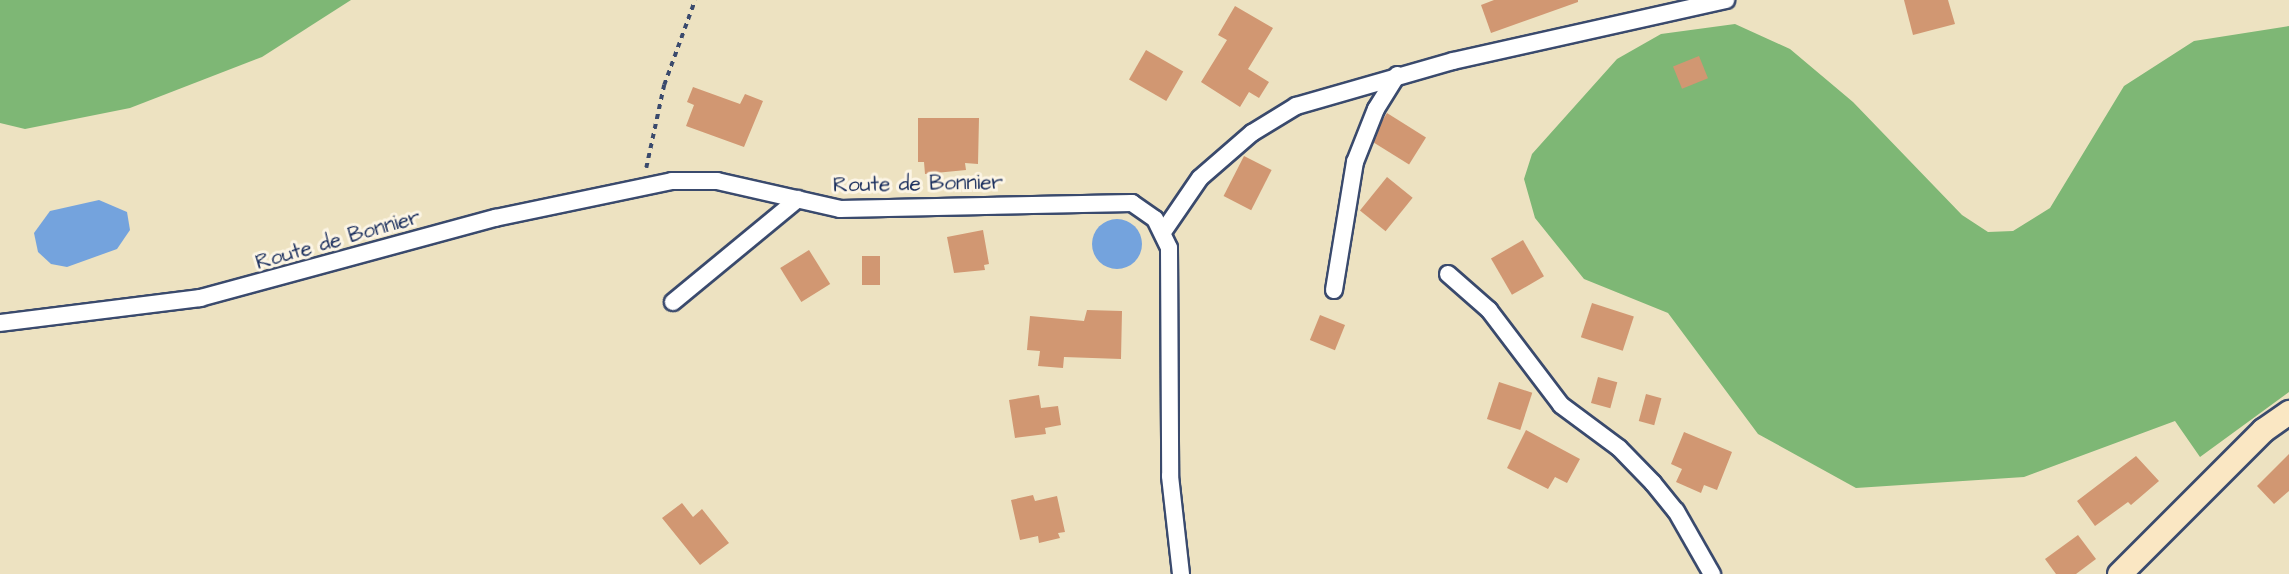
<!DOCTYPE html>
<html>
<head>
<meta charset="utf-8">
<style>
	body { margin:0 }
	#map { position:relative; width:2289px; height:574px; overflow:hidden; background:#ede2c1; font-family:"Architects Daughter",sans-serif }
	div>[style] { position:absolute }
	.forest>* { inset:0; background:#7eb775 }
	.water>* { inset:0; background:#74a3dd }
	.round { border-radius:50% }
	.building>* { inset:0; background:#d19772; transform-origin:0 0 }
	.path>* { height:3.5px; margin-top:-1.75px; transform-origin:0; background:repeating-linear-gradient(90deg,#3a4a6d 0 5px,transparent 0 10px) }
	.roads { filter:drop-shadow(2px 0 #3a4a6d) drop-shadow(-2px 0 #3a4a6d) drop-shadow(0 2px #3a4a6d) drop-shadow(0 -2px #3a4a6d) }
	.street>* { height:16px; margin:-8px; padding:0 8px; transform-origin:8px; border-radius:8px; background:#fff }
	.secondary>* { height:23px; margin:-11.5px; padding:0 11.5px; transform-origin:11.5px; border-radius:11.5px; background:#fae7c3 }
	span { translate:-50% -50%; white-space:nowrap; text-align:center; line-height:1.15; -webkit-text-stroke:6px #fcf5e5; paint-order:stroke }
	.street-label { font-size:21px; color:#1b2f5e }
</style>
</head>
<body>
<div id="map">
	<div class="forest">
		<i style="clip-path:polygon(0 0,351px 0,262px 57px,130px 108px,25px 129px,0 123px)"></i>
		<i style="clip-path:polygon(1735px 24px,1790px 49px,1853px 102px,1962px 215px,1988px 232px,2013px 231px,2050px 208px,2124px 86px,2194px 41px,2289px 26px,2289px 392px,2200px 457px,2175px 421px,2024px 477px,1856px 488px,1758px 434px,1668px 313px,1584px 279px,1535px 218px,1524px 179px,1532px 154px,1617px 59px,1661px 34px)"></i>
	</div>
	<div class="water">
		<i style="clip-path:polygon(99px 200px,127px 212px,130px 230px,117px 249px,67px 267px,51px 264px,38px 252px,34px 233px,50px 211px)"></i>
		<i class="round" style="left:1092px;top:219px;width:50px;height:50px"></i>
	</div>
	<div class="building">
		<i style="clip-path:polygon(1494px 0,1578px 0,1578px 2px,1491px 33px,1481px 5px)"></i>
		<i style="clip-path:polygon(1904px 0,1948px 0,1955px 24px,1913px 35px)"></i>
		<i style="clip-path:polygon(1235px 6px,1273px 28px,1248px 69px,1269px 82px,1259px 98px,1249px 92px,1240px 107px,1201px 82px,1227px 40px,1218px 35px)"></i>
		<i style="left:1146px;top:50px;width:43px;height:34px;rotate:30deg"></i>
		<i style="left:1699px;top:56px;width:24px;height:28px;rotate:68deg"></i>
		<i style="clip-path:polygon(693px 87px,740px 104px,745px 94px,763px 101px,744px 147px,686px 126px,694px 105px,687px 102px)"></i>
		<i style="left:1387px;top:113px;width:46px;height:32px;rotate:32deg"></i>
		<i style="clip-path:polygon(918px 118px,979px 118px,978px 164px,965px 163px,966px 170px,925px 174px,924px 162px,918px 162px)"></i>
		<i style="left:1244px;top:156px;width:31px;height:45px;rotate:27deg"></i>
		<i style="left:1387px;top:177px;width:33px;height:43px;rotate:39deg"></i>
		<i style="clip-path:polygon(983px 230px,989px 264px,984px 265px,985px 270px,954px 273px,947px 237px)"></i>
		<i style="left:1523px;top:240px;width:42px;height:37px;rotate:60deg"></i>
		<i style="left:809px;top:250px;width:40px;height:34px;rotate:58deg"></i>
		<i style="left:862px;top:256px;width:18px;height:29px"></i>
		<i style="left:1592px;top:303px;width:44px;height:36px;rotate:18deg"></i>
		<i style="clip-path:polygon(1087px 310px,1122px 311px,1121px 359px,1064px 357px,1063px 368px,1038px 366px,1040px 351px,1027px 350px,1030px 316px,1084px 321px)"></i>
		<i style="left:1320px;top:315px;width:27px;height:27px;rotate:22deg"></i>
		<i style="left:1598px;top:377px;width:20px;height:27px;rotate:15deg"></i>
		<i style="left:1499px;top:382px;width:35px;height:39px;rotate:18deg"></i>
		<i style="left:1646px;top:394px;width:16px;height:28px;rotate:15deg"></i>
		<i style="clip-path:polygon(1039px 395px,1041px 408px,1058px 406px,1061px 425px,1045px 428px,1046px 434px,1015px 438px,1009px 400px)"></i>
		<i style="clip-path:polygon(1526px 430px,1580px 459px,1567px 483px,1555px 477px,1548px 489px,1507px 468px)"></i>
		<i style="clip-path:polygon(1684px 432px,1732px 452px,1717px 490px,1704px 485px,1701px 493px,1676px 482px,1682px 469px,1671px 464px)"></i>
		<i style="clip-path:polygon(2289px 454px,2289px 491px,2274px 504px,2257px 486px)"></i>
		<i style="clip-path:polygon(2136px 456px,2159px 481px,2131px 505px,2128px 502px,2095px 526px,2077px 501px)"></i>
		<i style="clip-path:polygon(1033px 495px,1035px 501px,1057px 496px,1065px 532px,1058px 533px,1060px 538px,1039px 543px,1038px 536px,1020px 540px,1011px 500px)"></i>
		<i style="clip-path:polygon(682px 503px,693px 517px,702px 509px,729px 543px,700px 565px,662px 518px)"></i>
		<i style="clip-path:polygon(2078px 535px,2096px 559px,2076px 574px,2056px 574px,2045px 559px)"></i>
	</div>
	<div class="path">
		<i style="left:646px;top:168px;width:85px;rotate:-77.8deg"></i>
		<i style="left:664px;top:85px;width:90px;rotate:-70deg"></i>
	</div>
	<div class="roads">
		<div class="street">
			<i style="left:1163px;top:232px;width:65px;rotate:-55.6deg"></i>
			<i style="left:1200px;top:178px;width:69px;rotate:-40.9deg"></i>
			<i style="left:1252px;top:133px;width:52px;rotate:-31.5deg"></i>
			<i style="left:1296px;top:106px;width:163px;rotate:-16deg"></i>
			<i style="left:1453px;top:61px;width:280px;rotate:-12.6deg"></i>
			<i style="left:1448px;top:274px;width:55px;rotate:41.3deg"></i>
			<i style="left:1489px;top:310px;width:119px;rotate:52.8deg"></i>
			<i style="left:1561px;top:405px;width:72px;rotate:36.6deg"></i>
			<i style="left:1619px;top:448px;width:49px;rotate:45.8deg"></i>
			<i style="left:1653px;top:483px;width:36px;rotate:51deg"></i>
			<i style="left:1676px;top:511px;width:73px;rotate:60.3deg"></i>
			<i style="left:1334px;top:290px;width:130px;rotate:-80.7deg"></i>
			<i style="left:1355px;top:162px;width:57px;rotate:-68.4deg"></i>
			<i style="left:1376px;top:109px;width:40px;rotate:-58deg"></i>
			<i style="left:673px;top:302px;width:162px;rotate:-39.5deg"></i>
			<i style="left:0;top:323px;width:202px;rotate:-7.1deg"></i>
			<i style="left:200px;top:298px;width:306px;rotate:-15.2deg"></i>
			<i style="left:495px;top:218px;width:181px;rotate:-11.8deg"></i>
			<i style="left:672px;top:181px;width:45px"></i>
			<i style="left:717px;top:181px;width:126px;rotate:12.8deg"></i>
			<i style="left:840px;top:209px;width:292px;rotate:-1.2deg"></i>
			<i style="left:1132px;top:203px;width:28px;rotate:35deg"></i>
			<i style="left:1155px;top:219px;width:32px;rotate:64deg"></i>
			<i style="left:1169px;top:248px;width:228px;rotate:89.7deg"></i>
			<i style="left:1170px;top:476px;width:99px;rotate:83.6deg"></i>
		</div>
		<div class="secondary">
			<i style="left:2119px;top:574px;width:204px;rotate:-45deg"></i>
			<i style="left:2263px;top:430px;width:32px;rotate:-35deg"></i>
		</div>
	</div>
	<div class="street-label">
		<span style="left:918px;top:184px;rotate:-1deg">Route de Bonnier</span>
		<span style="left:338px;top:240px;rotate:-16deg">Route de Bonnier</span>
	</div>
</div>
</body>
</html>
